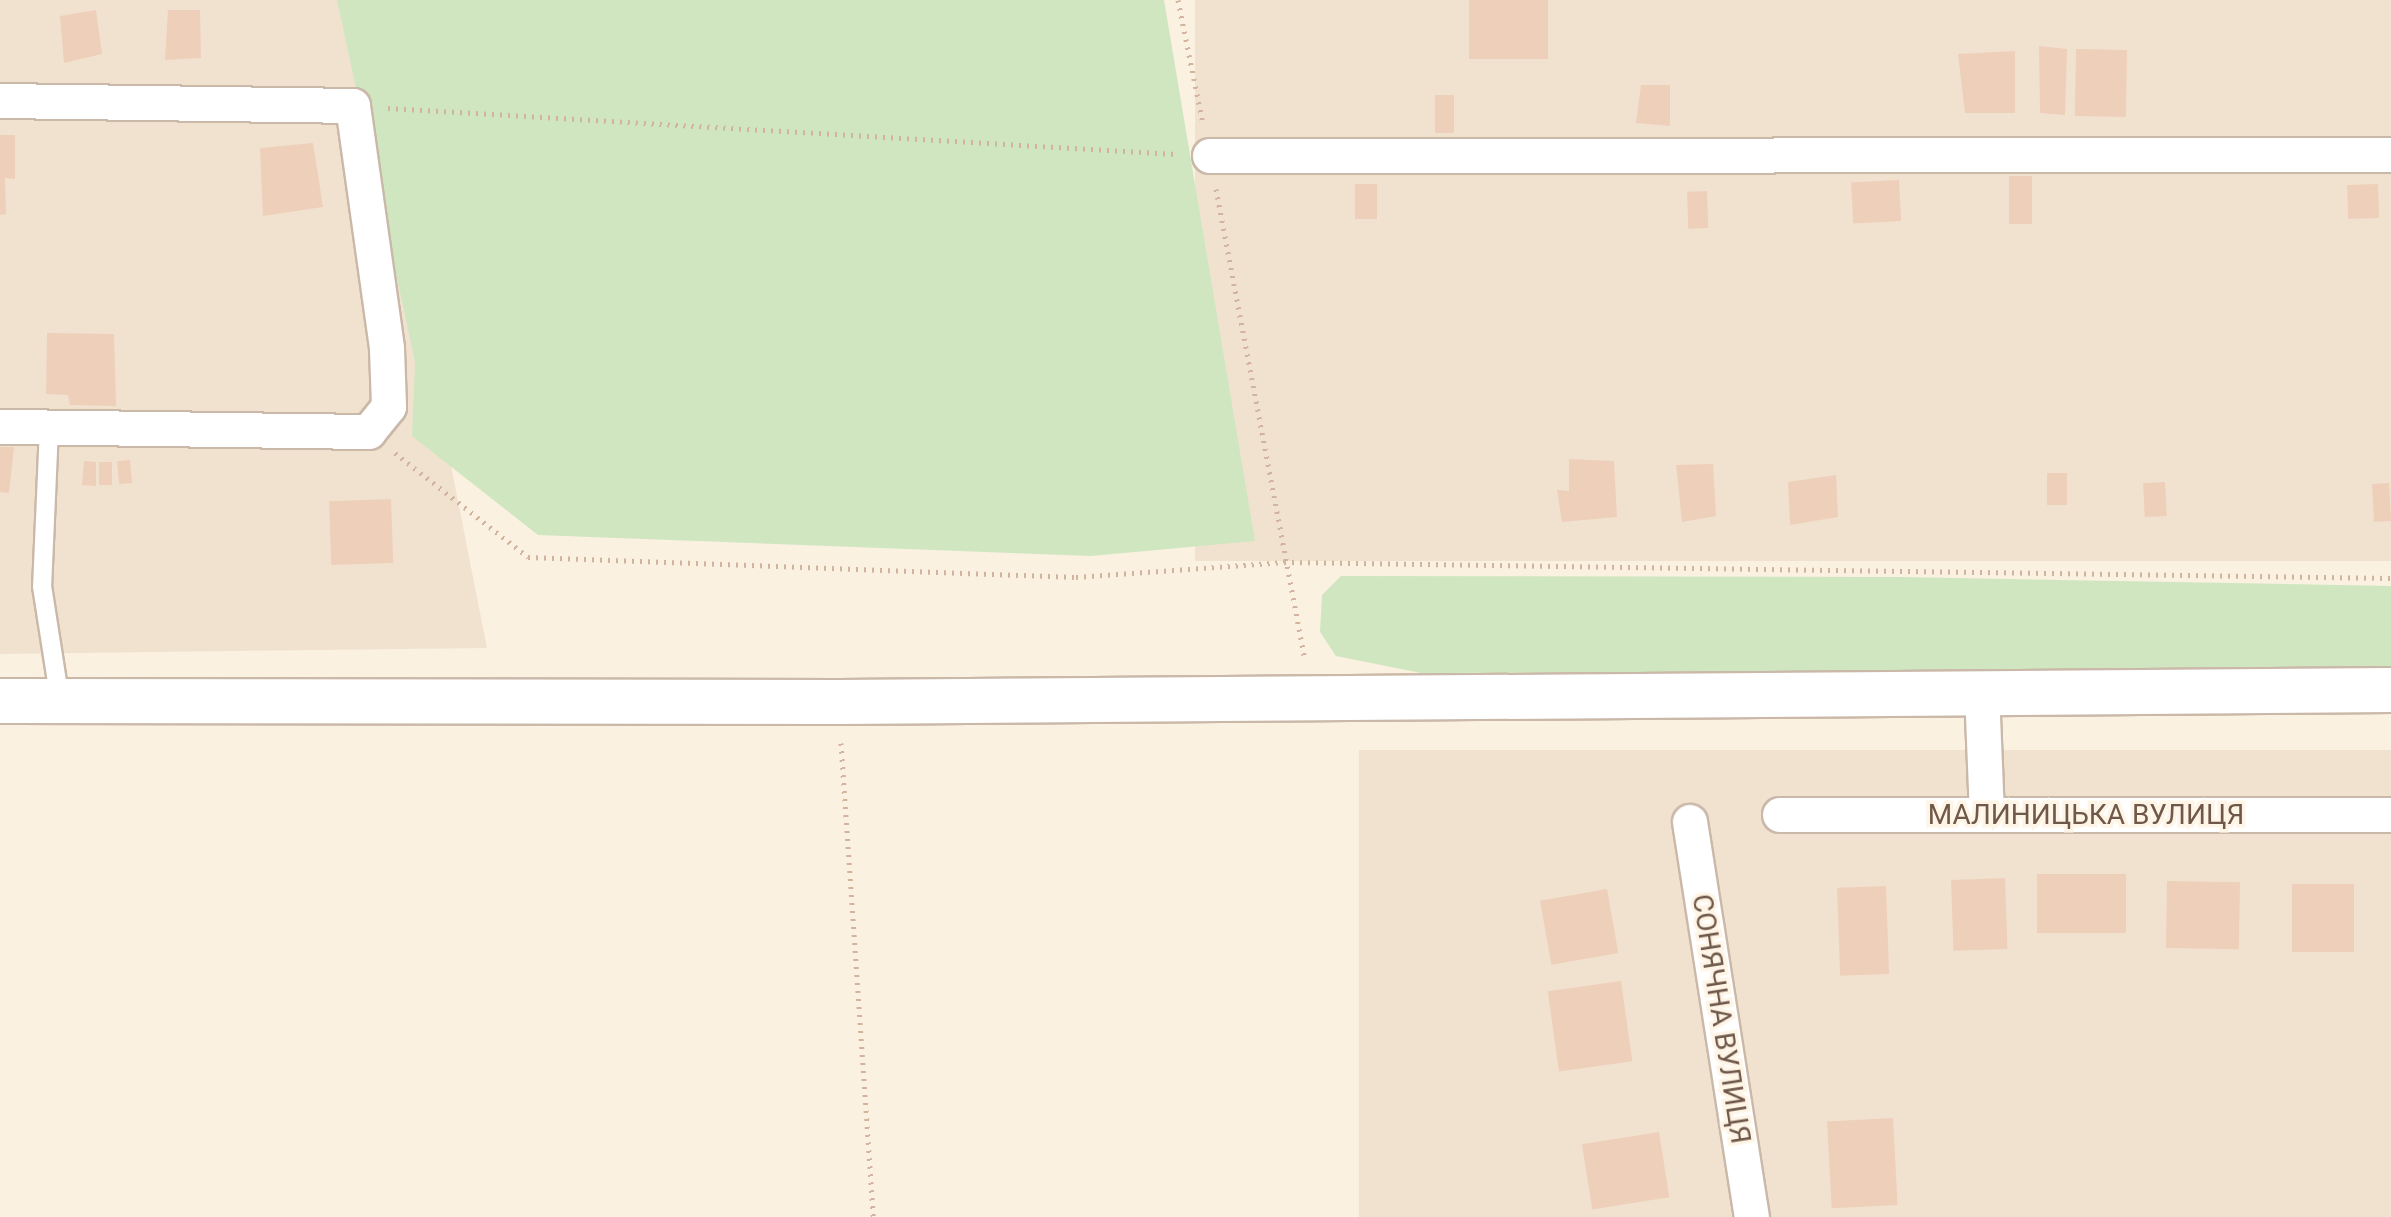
<!DOCTYPE html>
<html>
<head>
<meta charset="utf-8">
<style>
	body { margin:0 }
	#map { position:relative; width:2391px; height:1217px; overflow:hidden; background:#faf1e1; font-family:Roboto,sans-serif }
	div>[style] { position:absolute }
	.residential>* { inset:0; background:#f1e2d0; transform-origin:0 0 }
	.green>* { inset:0; background:#d0e6c1 }
	.building>* { inset:0; background:#eecfba; transform-origin:0 0 }
	.path>* { height:5px; margin-top:-2.5px; transform-origin:0; background:repeating-linear-gradient(90deg,#d2b39e 0 2px,transparent 0 8px) }
	.roads { filter:drop-shadow(2px 0 #cab8a9) drop-shadow(-2px 0 #cab8a9) drop-shadow(0 2px #cab8a9) drop-shadow(0 -2px #cab8a9) }
	.lane>* { height:18px; margin:-9px; padding:0 9px; transform-origin:9px; border-radius:9px; background:#fff }
	.street>* { height:34px; margin:-17px; padding:0 17px; transform-origin:17px; border-radius:17px; background:#fff }
	.secondary>* { height:44px; margin:-22px; padding:0 22px; transform-origin:22px; border-radius:22px; background:#fff }
	span { translate:-50% -50%; white-space:nowrap; text-align:center; line-height:1.15; -webkit-text-stroke:7px #fef5e7; paint-order:stroke }
	.street-label { font-size:28px; color:#6f584a }
</style>
</head>
<body>
<div id="map">
	<div class="residential">
		<i style="clip-path:polygon(0 0,359px 0,487px 648px,0 654px)"></i>
		<i style="left:1195px;top:0;width:1196px;height:561px"></i>
		<i style="left:1359px;top:750px;width:1032px;height:470px"></i>
	</div>
	<div class="green">
		<i style="clip-path:polygon(337px 0,1164px 0,1255px 541px,1091px 556px,538px 535px,412px 436px,415px 362px)"></i>
		<i style="clip-path:polygon(1341px 576px,1902px 577px,2391px 586px,2391px 671px,1421px 673px,1336px 656px,1320px 632px,1322px 595px)"></i>
	</div>
	<div class="building">
		<i style="left:1469px;top:0;width:79px;height:59px"></i>
		<i style="clip-path:polygon(96px 10px,102px 54px,64px 63px,60px 16px)"></i>
		<i style="clip-path:polygon(168px 10px,200px 10px,201px 58px,165px 60px)"></i>
		<i style="clip-path:polygon(2039px 46px,2067px 49px,2065px 115px,2040px 113px)"></i>
		<i style="left:2076px;top:49px;width:51px;height:67px;rotate:1deg"></i>
		<i style="clip-path:polygon(2015px 51px,2015px 113px,1965px 113px,1958px 54px)"></i>
		<i style="clip-path:polygon(1641px 85px,1670px 85px,1670px 126px,1636px 123px)"></i>
		<i style="left:1435px;top:95px;width:19px;height:38px"></i>
		<i style="clip-path:polygon(0 135px,15px 135px,15px 179px,5px 178px,6px 214px,0 215px)"></i>
		<i style="clip-path:polygon(313px 143px,323px 207px,263px 216px,260px 148px)"></i>
		<i style="left:2009px;top:176px;width:23px;height:48px"></i>
		<i style="left:1899px;top:180px;width:41px;height:48px;rotate:87deg"></i>
		<i style="left:1355px;top:184px;width:22px;height:35px"></i>
		<i style="left:2378px;top:184px;width:34px;height:31px;rotate:88deg"></i>
		<i style="left:1707px;top:191px;width:37px;height:20px;rotate:88deg"></i>
		<i style="clip-path:polygon(47px 333px,114px 334px,116px 406px,70px 405px,68px 395px,46px 394px)"></i>
		<i style="clip-path:polygon(0 447px,14px 447px,9px 493px,0 492px)"></i>
		<i style="clip-path:polygon(1569px 459px,1614px 461px,1617px 517px,1562px 522px,1557px 490px,1569px 491px)"></i>
		<i style="left:130px;top:460px;width:23px;height:13px;rotate:85deg"></i>
		<i style="clip-path:polygon(84px 461px,96px 462px,96px 486px,82px 485px)"></i>
		<i style="left:99px;top:462px;width:13px;height:23px"></i>
		<i style="clip-path:polygon(1713px 464px,1716px 516px,1682px 522px,1676px 465px)"></i>
		<i style="left:2067px;top:473px;width:32px;height:20px;rotate:90deg"></i>
		<i style="clip-path:polygon(1836px 475px,1838px 517px,1790px 525px,1788px 482px)"></i>
		<i style="left:2165px;top:482px;width:34px;height:22px;rotate:87deg"></i>
		<i style="left:2389px;top:483px;width:38px;height:17px;rotate:87deg"></i>
		<i style="left:391px;top:499px;width:64px;height:62px;rotate:88deg"></i>
		<i style="left:2126px;top:874px;width:59px;height:89px;rotate:90deg"></i>
		<i style="left:2005px;top:878px;width:71px;height:54px;rotate:88deg"></i>
		<i style="left:2167px;top:881px;width:73px;height:67px;rotate:1deg"></i>
		<i style="left:2292px;top:884px;width:62px;height:68px"></i>
		<i style="left:1886px;top:886px;width:88px;height:49px;rotate:88deg"></i>
		<i style="left:1607px;top:889px;width:65px;height:68px;rotate:80deg"></i>
		<i style="left:1621px;top:981px;width:81px;height:74px;rotate:82deg"></i>
		<i style="left:1893px;top:1118px;width:87px;height:66px;rotate:87deg"></i>
		<i style="left:1659px;top:1132px;width:66px;height:78px;rotate:81deg"></i>
	</div>
	<div class="path">
		<i style="left:1178px;top:0;width:126px;rotate:78.6deg"></i>
		<i style="left:388px;top:108px;width:790px;rotate:3.34deg"></i>
		<i style="left:1216px;top:189px;width:478px;rotate:79.3deg"></i>
		<i style="left:395px;top:453px;width:169px;rotate:38deg"></i>
		<i style="left:528px;top:557px;width:548px;rotate:2.09deg"></i>
		<i style="left:1076px;top:577px;width:209px;rotate:-4.1deg"></i>
		<i style="left:1284px;top:562px;width:1107px;rotate:0.83deg"></i>
		<i style="left:841px;top:743px;width:475px;rotate:86.1deg"></i>
	</div>
	<div class="roads">
		<div class="lane">
			<i style="left:49px;top:428px;width:158px;rotate:92.5deg"></i>
			<i style="left:42px;top:586px;width:116px;rotate:81.1deg"></i>
		</div>
		<div class="street">
			<i style="left:0;top:101px;width:353px;rotate:0.8deg"></i>
			<i style="left:353px;top:106px;width:245px;rotate:82deg"></i>
			<i style="left:387px;top:349px;width:58px;rotate:88deg"></i>
			<i style="left:389px;top:407px;width:32px;rotate:129deg"></i>
			<i style="left:369px;top:432px;width:369px;rotate:-179.2deg"></i>
			<i style="left:1210px;top:156px;width:1181px;rotate:-0.05deg"></i>
			<i style="left:1982px;top:691px;width:124px;rotate:87.7deg"></i>
			<i style="left:1780px;top:815px;width:611px"></i>
			<i style="left:1690px;top:822px;width:400px;rotate:81.1deg"></i>
		</div>
		<div class="secondary">
			<i style="left:0;top:701px;width:840px;rotate:0.07deg"></i>
			<i style="left:840px;top:702px;width:1551px;rotate:-0.44deg"></i>
		</div>
	</div>
	<div class="street-label">
		<span style="left:2086px;top:815px">МАЛИНИЦЬКА ВУЛИЦЯ</span>
		<span style="left:1721px;top:1019px;rotate:81deg">СОНЯЧНА ВУЛИЦЯ</span>
	</div>
</div>
</body>
</html>
